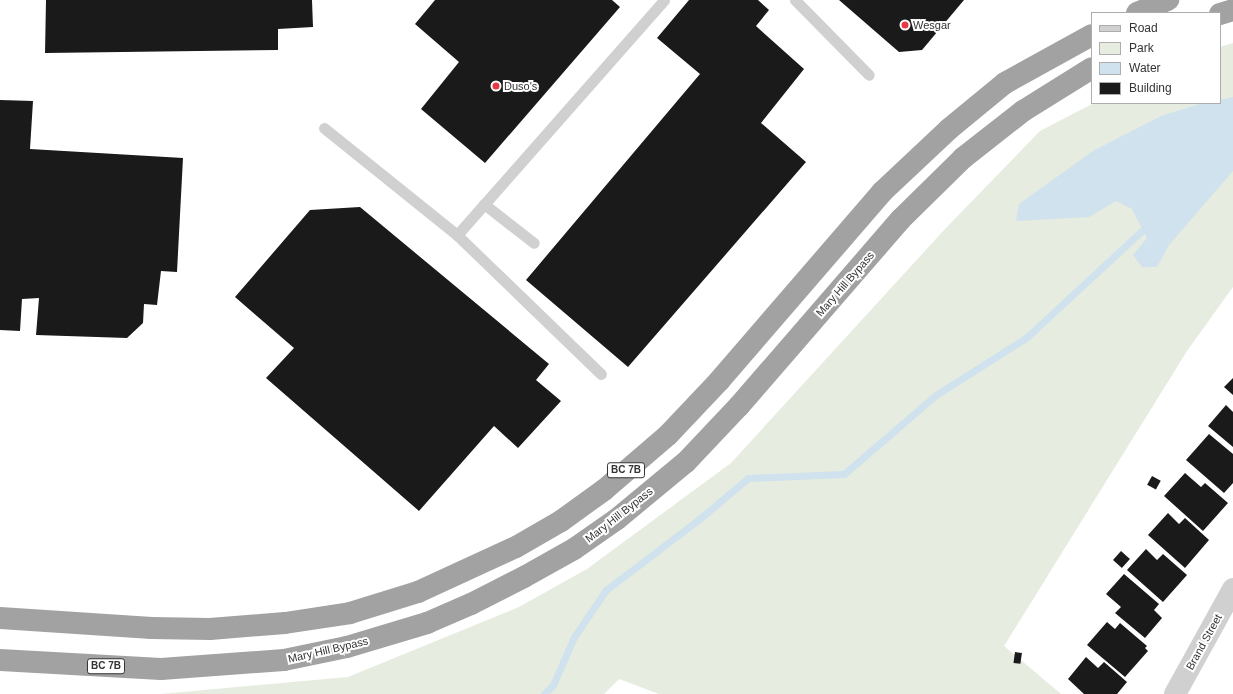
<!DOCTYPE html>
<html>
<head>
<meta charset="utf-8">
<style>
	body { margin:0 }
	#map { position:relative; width:1233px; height:694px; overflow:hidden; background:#fff; font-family:Helvetica,sans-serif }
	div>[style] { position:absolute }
	.green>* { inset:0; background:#e6ecdf }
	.water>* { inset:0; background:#cfe2ee }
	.stream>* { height:7px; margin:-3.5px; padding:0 3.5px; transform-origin:3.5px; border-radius:3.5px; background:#cfe2ee }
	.building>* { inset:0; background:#1a1a1a; transform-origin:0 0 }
	.service>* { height:11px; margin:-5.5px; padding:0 5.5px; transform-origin:5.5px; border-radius:5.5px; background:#d0d0d0 }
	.minor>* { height:22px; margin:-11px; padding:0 11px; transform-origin:11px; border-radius:11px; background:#d0d0d0 }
	.trunk>* { height:22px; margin:-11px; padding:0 11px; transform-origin:11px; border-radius:11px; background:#a2a2a2 }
	.dots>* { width:11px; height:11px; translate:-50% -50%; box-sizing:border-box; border:2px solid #fff; border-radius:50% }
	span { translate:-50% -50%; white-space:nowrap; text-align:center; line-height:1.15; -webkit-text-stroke:4px #fff; paint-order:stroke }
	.shield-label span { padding:1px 3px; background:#fff; border:1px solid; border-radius:3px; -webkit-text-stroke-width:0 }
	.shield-label { font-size:10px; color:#333; font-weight:700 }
	.poi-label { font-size:11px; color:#333 }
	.left { translate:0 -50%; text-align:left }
	.street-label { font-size:11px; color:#333 }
	.legend { position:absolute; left:1091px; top:12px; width:130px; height:92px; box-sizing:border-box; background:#fff; border:1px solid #adadad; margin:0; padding:5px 7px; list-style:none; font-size:12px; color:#333 }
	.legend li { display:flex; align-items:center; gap:8px; height:20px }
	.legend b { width:20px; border:1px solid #adadad }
</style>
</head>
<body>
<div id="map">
	<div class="green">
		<i style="clip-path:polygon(1233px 43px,1233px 287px,1187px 351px,1004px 646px,1061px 694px,659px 694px,619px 679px,604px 694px,161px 694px,348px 677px,519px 607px,587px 569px,731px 463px,945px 229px,1040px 131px,1094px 103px,1220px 103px,1220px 47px)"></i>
	</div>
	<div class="water">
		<i style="clip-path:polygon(1233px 97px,1233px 171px,1169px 245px,1157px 267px,1142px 267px,1133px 255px,1147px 238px,1132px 209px,1116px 201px,1089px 217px,1016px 221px,1019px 204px,1093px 151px,1161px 116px,1203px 103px,1220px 103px,1220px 100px)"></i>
	</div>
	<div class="stream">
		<i style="left:544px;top:694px;width:13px;rotate:-45deg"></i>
		<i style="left:553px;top:685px;width:52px;rotate:-66.4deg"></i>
		<i style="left:574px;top:637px;width:57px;rotate:-55.8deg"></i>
		<i style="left:606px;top:590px;width:116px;rotate:-37.3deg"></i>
		<i style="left:698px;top:520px;width:65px;rotate:-40deg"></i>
		<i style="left:748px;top:478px;width:96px;rotate:-2.4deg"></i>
		<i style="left:844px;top:474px;width:121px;rotate:-40.7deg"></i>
		<i style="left:936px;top:395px;width:108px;rotate:-32.5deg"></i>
		<i style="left:1027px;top:337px;width:168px;rotate:-42.8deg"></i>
	</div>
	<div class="building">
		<i style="clip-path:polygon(46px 0,312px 0,313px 27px,278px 29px,278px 50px,45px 53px)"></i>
		<i style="clip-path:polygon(435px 0,612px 0,620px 7px,485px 163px,421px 109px,459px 62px,415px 24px)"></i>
		<i style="clip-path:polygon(689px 0,758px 0,769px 10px,756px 26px,804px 69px,761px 123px,806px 162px,628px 367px,526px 280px,700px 74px,657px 38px)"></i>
		<i style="clip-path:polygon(839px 0,964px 0,922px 50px,899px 52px)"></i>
		<i style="clip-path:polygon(0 100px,33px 101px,30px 149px,183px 158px,177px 272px,161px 271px,157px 305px,144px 304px,143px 323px,127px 338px,36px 335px,39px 298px,22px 299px,20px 331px,0 330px)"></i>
		<i style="clip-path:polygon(360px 207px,549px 364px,536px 380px,561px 401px,518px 448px,494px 426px,419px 511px,266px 378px,294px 348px,235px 297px,310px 210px)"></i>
		<i style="clip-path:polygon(1233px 378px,1233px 395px,1224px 387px)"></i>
		<i style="clip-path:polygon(1226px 405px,1233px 412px,1233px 447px,1208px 426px)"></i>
		<i style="clip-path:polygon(1209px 434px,1233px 454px,1233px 483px,1224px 493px,1186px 460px)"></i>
		<i style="clip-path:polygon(1185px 473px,1201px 487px,1205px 483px,1228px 503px,1203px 531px,1164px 496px)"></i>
		<i style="left:1152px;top:476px;width:10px;height:10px;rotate:29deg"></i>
		<i style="clip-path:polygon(1168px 513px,1179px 524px,1185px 518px,1209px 540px,1185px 568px,1148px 535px)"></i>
		<i style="clip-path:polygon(1146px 549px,1157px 560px,1163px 554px,1187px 575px,1163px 602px,1127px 570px)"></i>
		<i style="left:1121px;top:551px;width:12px;height:12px;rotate:42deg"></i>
		<i style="clip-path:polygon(1124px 574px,1159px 604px,1154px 610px,1162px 618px,1145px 638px,1115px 613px,1121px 607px,1106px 594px)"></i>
		<i style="clip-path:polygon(1107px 622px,1115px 629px,1120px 623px,1147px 646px,1145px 648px,1148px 651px,1125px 677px,1087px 645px)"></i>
		<i style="left:1015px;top:652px;width:7px;height:11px;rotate:8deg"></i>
		<i style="clip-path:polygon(1086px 657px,1098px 668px,1104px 662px,1127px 682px,1117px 694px,1084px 694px,1068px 679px)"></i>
	</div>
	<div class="service">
		<i style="left:795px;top:0;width:105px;rotate:45.4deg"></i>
		<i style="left:324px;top:128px;width:171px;rotate:38.8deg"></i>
		<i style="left:457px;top:235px;width:313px;rotate:-48.6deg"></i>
		<i style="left:484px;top:204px;width:63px;rotate:38deg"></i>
		<i style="left:457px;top:235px;width:200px;rotate:44deg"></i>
	</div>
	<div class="minor">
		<i style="left:1175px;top:694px;width:120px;rotate:-61.1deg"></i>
	</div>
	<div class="trunk">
		<i style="left:1137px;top:13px;width:34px;rotate:-23deg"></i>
		<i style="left:1220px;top:14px;width:14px;rotate:-17deg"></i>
		<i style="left:0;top:618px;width:152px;rotate:3.8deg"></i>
		<i style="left:152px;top:628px;width:58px;rotate:1deg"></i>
		<i style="left:210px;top:629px;width:75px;rotate:-4.6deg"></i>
		<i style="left:285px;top:623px;width:66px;rotate:-8.7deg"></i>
		<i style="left:350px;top:613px;width:71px;rotate:-17.2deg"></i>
		<i style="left:418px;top:592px;width:108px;rotate:-24.7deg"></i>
		<i style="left:516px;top:547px;width:52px;rotate:-30deg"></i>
		<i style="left:561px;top:521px;width:53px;rotate:-35.8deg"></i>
		<i style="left:604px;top:490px;width:84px;rotate:-40.7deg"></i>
		<i style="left:668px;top:435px;width:74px;rotate:-46.6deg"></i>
		<i style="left:719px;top:381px;width:250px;rotate:-49.2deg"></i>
		<i style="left:882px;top:192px;width:92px;rotate:-43.2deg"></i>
		<i style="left:949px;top:129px;width:72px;rotate:-39.4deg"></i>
		<i style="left:1005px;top:83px;width:99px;rotate:-28.9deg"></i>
		<i style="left:0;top:660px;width:161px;rotate:3.2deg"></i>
		<i style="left:161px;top:669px;width:123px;rotate:-4.2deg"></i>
		<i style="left:284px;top:660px;width:64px;rotate:-11.7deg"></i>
		<i style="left:347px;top:647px;width:84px;rotate:-16.7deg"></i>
		<i style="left:427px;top:623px;width:48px;rotate:-23.4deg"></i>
		<i style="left:471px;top:604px;width:59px;rotate:-27deg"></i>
		<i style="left:524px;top:577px;width:57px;rotate:-29.2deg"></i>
		<i style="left:574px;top:549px;width:52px;rotate:-34.9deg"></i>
		<i style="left:617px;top:519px;width:89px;rotate:-39.6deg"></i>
		<i style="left:686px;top:462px;width:77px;rotate:-46.6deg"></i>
		<i style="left:739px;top:406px;width:247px;rotate:-49.1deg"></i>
		<i style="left:901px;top:219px;width:87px;rotate:-44.5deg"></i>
		<i style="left:963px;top:158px;width:76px;rotate:-38.1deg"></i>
		<i style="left:1023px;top:111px;width:81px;rotate:-31.9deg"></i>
	</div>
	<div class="dots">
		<i style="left:905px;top:25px;background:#e63946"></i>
		<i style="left:496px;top:86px;background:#e63946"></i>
	</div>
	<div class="shield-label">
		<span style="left:626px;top:470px">BC 7B</span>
		<span style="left:106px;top:666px">BC 7B</span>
	</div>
	<div class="poi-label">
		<span class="left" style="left:913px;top:25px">Wesgar</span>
		<span class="left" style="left:504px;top:86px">Duso's</span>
	</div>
	<div class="street-label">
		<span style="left:845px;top:284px;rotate:-49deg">Mary Hill Bypass</span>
		<span style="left:619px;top:515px;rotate:-38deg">Mary Hill Bypass</span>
		<span style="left:1204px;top:642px;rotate:-61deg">Brand Street</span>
		<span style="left:328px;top:650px;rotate:-13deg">Mary Hill Bypass</span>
	</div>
	<ul class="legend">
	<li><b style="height:5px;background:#d0d0d0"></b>Road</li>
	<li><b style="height:11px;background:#e6ecdf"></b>Park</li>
	<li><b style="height:11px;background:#cfe2ee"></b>Water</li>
	<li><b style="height:11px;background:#1a1a1a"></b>Building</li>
	</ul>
</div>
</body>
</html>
